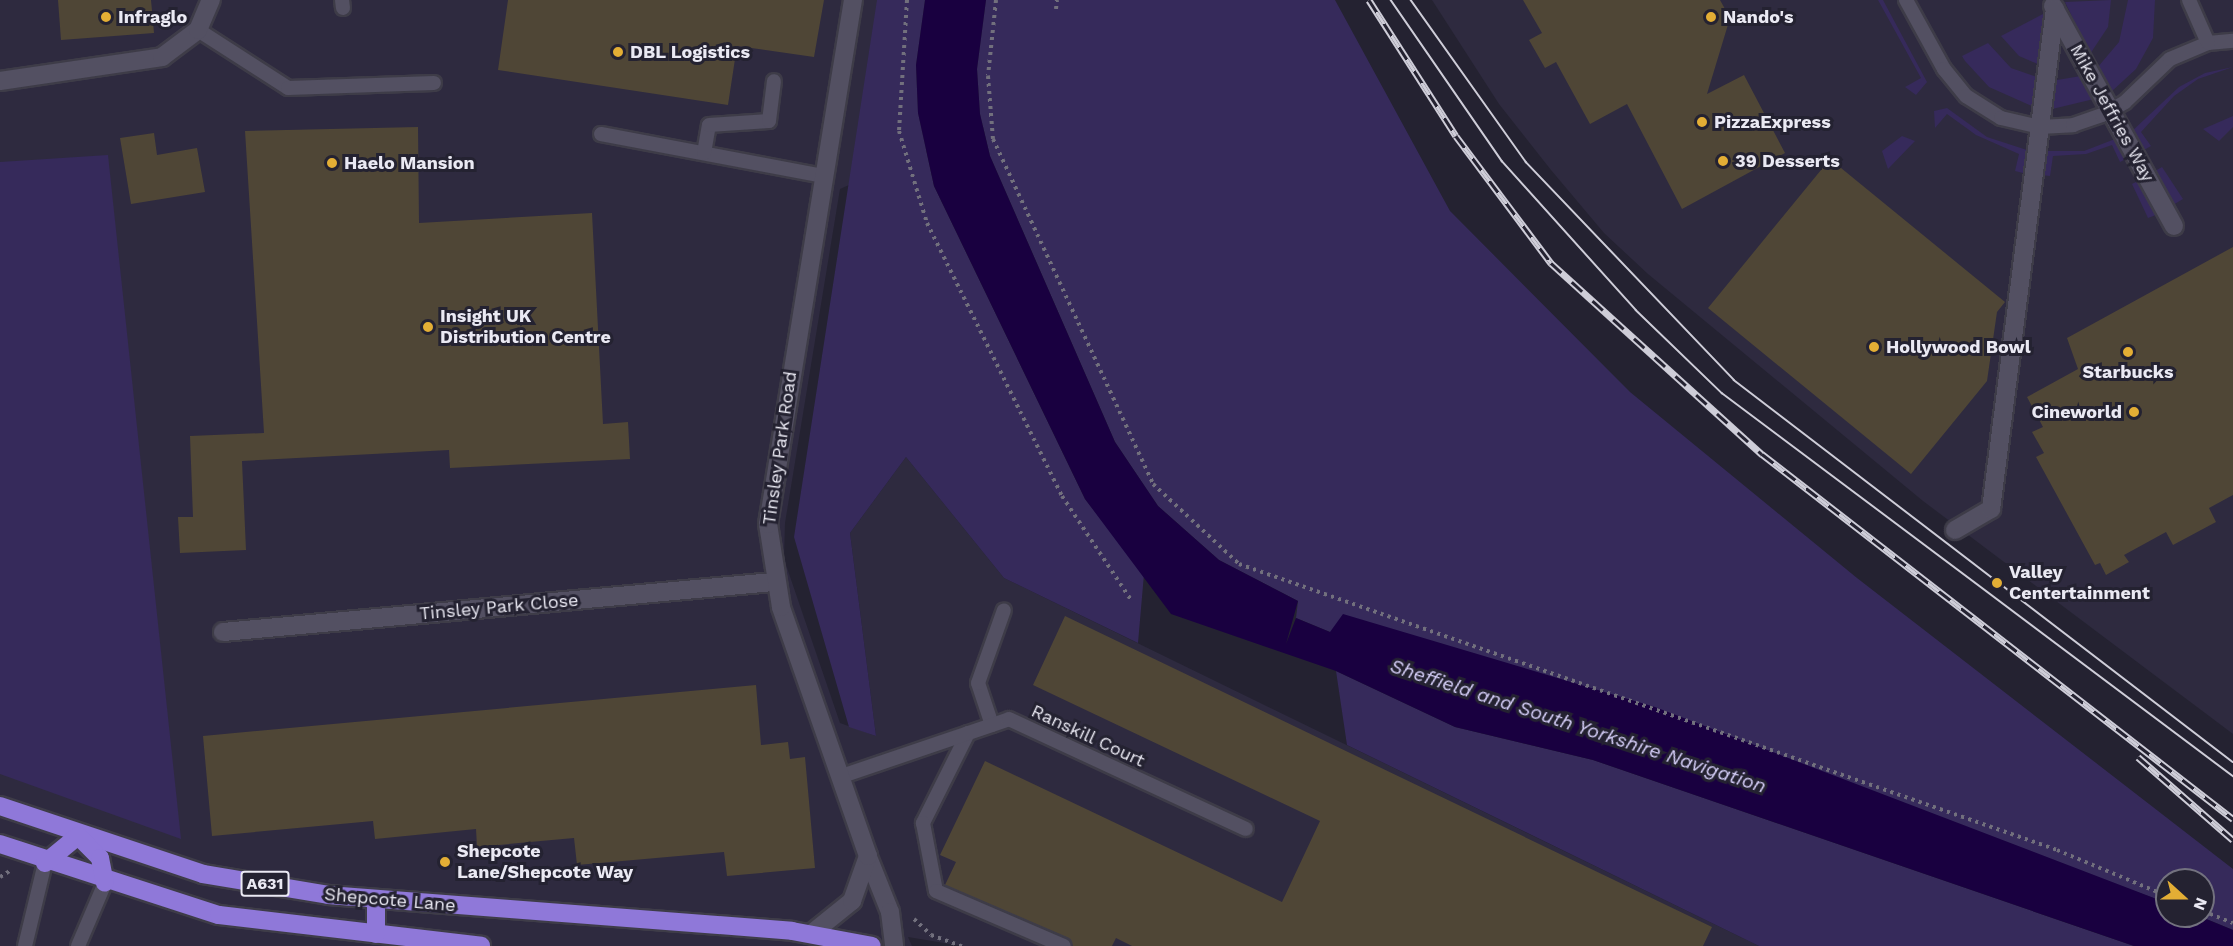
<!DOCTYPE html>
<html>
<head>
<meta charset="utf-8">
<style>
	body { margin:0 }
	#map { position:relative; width:2233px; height:946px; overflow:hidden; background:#242231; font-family:"Work Sans",sans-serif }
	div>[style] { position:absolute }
	.built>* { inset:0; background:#2e2a3f }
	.green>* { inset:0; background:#362a5b }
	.water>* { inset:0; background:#190040 }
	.building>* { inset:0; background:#4f4636 }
	.path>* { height:4px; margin-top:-2px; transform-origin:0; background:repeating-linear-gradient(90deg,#72707d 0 3px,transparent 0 7.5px) }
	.roads { filter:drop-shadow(2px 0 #3e3c48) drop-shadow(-2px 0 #3e3c48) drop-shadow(0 2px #3e3c48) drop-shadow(0 -2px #3e3c48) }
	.service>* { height:14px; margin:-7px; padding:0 7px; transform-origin:7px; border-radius:7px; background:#535062 }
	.pedestrian>* { height:18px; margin:-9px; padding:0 9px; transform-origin:9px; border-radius:9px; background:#535062 }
	.minor>* { height:18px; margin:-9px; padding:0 9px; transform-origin:9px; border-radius:9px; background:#535062 }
	.trunk>* { height:18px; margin:-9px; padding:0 9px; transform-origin:9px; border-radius:9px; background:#8f78d9 }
	.tram>* { height:1.5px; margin:-0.75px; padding:0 0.75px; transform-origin:0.75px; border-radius:0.75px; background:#cecdd8 }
	.rail>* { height:7px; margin-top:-3.5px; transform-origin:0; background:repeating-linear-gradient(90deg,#242231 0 14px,#cecdd8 0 28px); box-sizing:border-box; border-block:2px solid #cecdd8 }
	.dots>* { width:16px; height:16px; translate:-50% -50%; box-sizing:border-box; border:3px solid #242231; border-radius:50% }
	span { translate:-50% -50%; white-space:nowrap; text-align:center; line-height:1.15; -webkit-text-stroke:6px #242231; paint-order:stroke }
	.shield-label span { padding:2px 4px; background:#242231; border:2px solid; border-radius:4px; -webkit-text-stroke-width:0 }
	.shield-label { font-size:16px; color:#eae9f3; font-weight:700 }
	.poi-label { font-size:18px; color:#eae9f3; font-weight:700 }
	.left { translate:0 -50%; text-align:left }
	.right { translate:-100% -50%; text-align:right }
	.street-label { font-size:18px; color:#eae9f3 }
	.water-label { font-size:20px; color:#d5cef8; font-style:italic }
	.north { position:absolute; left:2155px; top:868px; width:60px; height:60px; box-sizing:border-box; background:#242231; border:2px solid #73727f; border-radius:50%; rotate:111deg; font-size:16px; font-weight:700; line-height:24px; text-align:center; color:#eae9f3 }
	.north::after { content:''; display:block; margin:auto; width:21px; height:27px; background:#e3ae35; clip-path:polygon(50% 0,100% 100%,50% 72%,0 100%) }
</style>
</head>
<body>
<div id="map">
	<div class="built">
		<i style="clip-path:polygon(0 0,1266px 0,840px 189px,785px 523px,784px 559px,840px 723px,876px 736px,850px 533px,906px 457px,1004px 578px,1759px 946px,962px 946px,908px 937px,912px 946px,0 946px)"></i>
		<i style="clip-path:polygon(1432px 0,2233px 0,2233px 734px,1923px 501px,1648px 274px,1604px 233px,1551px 170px,1499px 104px)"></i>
	</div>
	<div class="green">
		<i style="clip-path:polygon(877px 0,925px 0,916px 65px,918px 113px,934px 186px,1085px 499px,1144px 574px,1138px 643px,1004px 578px,906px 457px,850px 533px,876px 736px,849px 727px,794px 537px)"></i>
		<i style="clip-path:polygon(986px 0,1335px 0,1450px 211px,1630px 392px,1857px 578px,2233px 869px,2233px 930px,2199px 916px,2203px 880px,2167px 880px,2167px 903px,1643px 712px,1330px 632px,1296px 618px,1298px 601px,1219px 560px,1158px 506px,1115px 442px,990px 156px,980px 114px,977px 69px)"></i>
		<i style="clip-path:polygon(1878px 0,1883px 0,1927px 82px,1916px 95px,1905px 87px,1921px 78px)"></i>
		<i style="clip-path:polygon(2111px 0,2108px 27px,2090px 54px,2065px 2px)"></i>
		<i style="clip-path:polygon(2128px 0,2155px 0,2153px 38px,2136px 69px,2111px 92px,2097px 68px,2119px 42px)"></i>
		<i style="clip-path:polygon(2043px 14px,2046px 15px,2040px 65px,2019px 56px,2001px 36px)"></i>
		<i style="clip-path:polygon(1988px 43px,2011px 68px,2040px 78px,2034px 107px,1989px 87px,1965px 61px,1962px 56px)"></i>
		<i style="clip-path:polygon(2233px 67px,2198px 79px,2174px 96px,2141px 132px,2151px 146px,2142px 151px,2130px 133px,2179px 87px,2205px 73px)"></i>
		<i style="clip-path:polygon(2081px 76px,2094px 99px,2048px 110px,2051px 81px)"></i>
		<i style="clip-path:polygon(1947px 108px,1987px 137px,2030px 151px,2023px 173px,2015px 171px,2019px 154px,1976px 135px,1947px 114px,1935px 128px,1934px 111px)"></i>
		<i style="clip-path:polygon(2233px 116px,2233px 127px,2219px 141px,2203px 129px)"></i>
		<i style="clip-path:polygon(1902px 136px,1915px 141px,1888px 169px,1882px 151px)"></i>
		<i style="clip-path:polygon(2115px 139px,2128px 158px,2120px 162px,2112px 145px,2086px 154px,2053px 156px,2050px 176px,2041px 175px,2043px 151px,2084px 151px)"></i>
		<i style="clip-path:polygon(108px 155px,181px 839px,0 774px,0 162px)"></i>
		<i style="clip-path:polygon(2162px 167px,2183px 199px,2168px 208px,2150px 174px)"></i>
		<i style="clip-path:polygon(2142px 179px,2161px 213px,2148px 218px,2132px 184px)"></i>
		<i style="clip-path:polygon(1336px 671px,1455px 727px,1593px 760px,2134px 946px,1759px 946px,1347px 745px)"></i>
	</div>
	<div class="water">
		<i style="clip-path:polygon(925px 0,986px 0,977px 69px,980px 114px,990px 156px,1115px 442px,1158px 506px,1219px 560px,1298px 601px,1286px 644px,1296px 618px,1330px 632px,1343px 614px,1655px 707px,2167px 903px,2167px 916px,2199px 916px,2233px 930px,2233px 946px,2134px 946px,1593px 760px,1455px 727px,1336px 671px,1171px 614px,1085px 499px,934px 186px,918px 113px,916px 65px)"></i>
	</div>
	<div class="building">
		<i style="clip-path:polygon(58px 0,151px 0,154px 33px,61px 40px)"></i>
		<i style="clip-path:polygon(508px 0,824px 0,814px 57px,737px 46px,728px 105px,498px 70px)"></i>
		<i style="clip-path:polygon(1523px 0,1720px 0,1730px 18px,1707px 94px,1744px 75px,1785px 153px,1682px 209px,1627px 104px,1590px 124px,1556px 62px,1545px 68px,1529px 40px,1542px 33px)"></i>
		<i style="clip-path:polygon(418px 127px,419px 223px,592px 213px,603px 424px,628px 422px,630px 459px,450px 468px,449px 450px,242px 461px,246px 550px,180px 553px,178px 517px,193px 517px,190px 436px,264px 433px,245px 131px)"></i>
		<i style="clip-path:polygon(154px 133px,157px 155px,197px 148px,205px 192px,131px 204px,120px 138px)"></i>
		<i style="clip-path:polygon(1830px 159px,2005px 302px,1997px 312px,1987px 381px,1911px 474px,1708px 308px)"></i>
		<i style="clip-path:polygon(2233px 247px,2233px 495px,2209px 508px,2216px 522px,2173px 545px,2166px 532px,2124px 555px,2129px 562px,2106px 575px,2100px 563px,2095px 565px,2036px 457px,2044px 453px,2032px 432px,2043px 427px,2027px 397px,2078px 369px,2067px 338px)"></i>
		<i style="clip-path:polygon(1065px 616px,1712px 927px,1703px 946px,1132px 946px,1116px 938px,1112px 946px,1073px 946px,1068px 938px,945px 885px,956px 862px,940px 855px,985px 761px,1282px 902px,1320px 821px,1033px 685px)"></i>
		<i style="clip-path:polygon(756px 685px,761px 745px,788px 742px,790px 759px,805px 757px,815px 868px,727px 876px,724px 852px,577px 865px,574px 838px,477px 847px,476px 829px,375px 839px,373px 821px,212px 836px,203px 736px)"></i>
	</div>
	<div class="path">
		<i style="left:907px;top:0;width:131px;rotate:93.5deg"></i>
		<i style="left:899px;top:131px;width:96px;rotate:73.1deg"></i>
		<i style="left:927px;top:223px;width:305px;rotate:63.7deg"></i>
		<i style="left:1062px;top:496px;width:125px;rotate:56.4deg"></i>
		<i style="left:996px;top:0;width:76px;rotate:96deg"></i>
		<i style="left:988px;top:76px;width:63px;rotate:85.5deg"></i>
		<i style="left:993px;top:139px;width:380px;rotate:65.1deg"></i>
		<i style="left:1153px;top:484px;width:117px;rotate:42.9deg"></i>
		<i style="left:1239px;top:564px;width:867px;rotate:19.27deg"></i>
		<i style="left:2057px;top:850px;width:119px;rotate:22.7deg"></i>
		<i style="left:1056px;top:9px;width:9px;rotate:-84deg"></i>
		<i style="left:0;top:877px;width:13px;rotate:-32deg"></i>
		<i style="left:2203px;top:911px;width:32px;rotate:22deg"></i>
		<i style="left:914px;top:919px;width:23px;rotate:43deg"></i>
		<i style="left:931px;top:935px;width:33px;rotate:20deg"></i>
	</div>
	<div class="roads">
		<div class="service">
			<i style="left:342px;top:0;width:8px;rotate:83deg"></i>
			<i style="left:1906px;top:0;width:79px;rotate:61.2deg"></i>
			<i style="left:1944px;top:69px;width:35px;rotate:51deg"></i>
			<i style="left:1966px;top:96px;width:41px;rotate:32.2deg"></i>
			<i style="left:2001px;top:118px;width:40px;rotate:13deg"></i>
			<i style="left:2040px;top:127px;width:33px;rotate:-3deg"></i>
			<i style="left:2073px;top:125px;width:31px;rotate:-19deg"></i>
			<i style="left:2102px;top:115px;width:26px;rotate:-29deg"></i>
			<i style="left:2125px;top:102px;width:62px;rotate:-43.7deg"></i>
			<i style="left:2170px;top:59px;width:41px;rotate:-22.8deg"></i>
			<i style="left:2208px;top:43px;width:25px;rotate:-5deg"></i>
			<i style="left:2189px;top:0;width:47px;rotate:66.2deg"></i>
			<i style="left:198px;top:30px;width:107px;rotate:32.8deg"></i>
			<i style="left:288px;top:88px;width:146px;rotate:-2deg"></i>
			<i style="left:601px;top:134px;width:227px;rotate:10.7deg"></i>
			<i style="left:704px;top:153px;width:28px;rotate:-80deg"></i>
			<i style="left:709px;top:125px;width:60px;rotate:-3.8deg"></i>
			<i style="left:769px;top:121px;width:40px;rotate:-82.9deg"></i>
			<i style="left:992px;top:725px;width:44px;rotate:-108.4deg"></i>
			<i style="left:978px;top:683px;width:77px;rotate:-70.4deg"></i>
			<i style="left:968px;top:733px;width:101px;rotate:116.6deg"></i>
			<i style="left:923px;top:823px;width:69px;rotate:79.2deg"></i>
			<i style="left:936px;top:891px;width:139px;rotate:23.3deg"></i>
			<i style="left:842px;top:776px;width:176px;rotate:-18.8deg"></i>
			<i style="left:1009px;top:719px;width:261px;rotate:24.9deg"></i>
			<i style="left:25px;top:946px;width:85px;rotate:-76.5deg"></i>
			<i style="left:78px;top:946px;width:69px;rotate:-66.8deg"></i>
		</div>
		<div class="pedestrian">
			<i style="left:2053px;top:6px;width:251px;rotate:61.2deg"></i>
			<i style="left:1955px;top:530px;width:42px;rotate:-30.3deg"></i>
			<i style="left:1991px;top:509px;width:504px;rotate:-82.71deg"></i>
		</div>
		<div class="minor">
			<i style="left:0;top:81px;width:164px;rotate:-8.4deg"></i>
			<i style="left:162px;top:57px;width:45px;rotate:-36.9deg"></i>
			<i style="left:198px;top:30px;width:33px;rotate:-67deg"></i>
			<i style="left:223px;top:632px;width:553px;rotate:-5.19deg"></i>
			<i style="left:868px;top:857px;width:59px;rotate:68.2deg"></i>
			<i style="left:890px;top:912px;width:34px;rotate:83deg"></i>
			<i style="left:811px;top:934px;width:53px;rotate:-38.8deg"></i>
			<i style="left:852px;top:901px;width:48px;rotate:-70.4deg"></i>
			<i style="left:868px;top:856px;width:264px;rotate:-109.3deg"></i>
			<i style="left:781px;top:607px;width:84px;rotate:-98.9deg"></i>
			<i style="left:768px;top:524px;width:531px;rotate:-80.79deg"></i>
		</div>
		<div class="trunk">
			<i style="left:0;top:806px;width:214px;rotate:18.5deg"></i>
			<i style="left:203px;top:874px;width:127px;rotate:9.5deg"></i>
			<i style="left:328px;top:895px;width:465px;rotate:4.4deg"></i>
			<i style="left:792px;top:931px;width:81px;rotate:10.6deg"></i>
			<i style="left:0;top:844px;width:230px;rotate:18deg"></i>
			<i style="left:219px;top:915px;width:264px;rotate:6.7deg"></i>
			<i style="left:45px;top:863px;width:43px;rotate:-39.3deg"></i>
			<i style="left:78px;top:836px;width:31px;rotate:45deg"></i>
			<i style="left:100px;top:858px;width:25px;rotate:79deg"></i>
			<i style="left:376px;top:934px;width:35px;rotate:-90deg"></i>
		</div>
	</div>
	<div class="tram">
		<i style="left:1391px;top:0;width:196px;rotate:55.4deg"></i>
		<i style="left:1502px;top:161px;width:200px;rotate:48deg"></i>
		<i style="left:1636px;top:310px;width:120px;rotate:44deg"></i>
		<i style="left:1722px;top:393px;width:639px;rotate:36.85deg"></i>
		<i style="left:1411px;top:0;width:199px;rotate:54.6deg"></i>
		<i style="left:1526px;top:162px;width:301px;rotate:46.3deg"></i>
		<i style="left:1734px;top:380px;width:628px;rotate:37.44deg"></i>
	</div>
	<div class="rail">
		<i style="left:1369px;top:0;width:161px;rotate:57.4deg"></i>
		<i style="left:1456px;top:136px;width:159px;rotate:53.2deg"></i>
		<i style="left:1551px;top:263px;width:285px;rotate:42.2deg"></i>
		<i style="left:1762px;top:454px;width:596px;rotate:37.77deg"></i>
		<i style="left:2138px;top:757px;width:126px;rotate:41.1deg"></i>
	</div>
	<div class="dots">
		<i style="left:106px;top:17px;background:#e3ae35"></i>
		<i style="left:1711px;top:17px;background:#e3ae35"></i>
		<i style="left:618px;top:52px;background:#e3ae35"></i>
		<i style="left:1702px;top:122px;background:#e3ae35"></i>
		<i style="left:1723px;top:161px;background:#e3ae35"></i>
		<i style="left:332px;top:163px;background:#e3ae35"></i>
		<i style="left:428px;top:327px;background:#e3ae35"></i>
		<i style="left:1874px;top:347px;background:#e3ae35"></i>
		<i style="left:2128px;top:352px;background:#e3ae35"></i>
		<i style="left:2134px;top:412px;background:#e3ae35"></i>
		<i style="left:1997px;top:583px;background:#e3ae35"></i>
		<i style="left:445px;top:862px;background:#e3ae35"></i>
	</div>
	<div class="shield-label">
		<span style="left:265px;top:884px">A631</span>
	</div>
	<div class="poi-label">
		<span class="left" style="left:118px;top:17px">Infraglo</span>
		<span class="left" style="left:1723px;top:17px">Nando's</span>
		<span class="left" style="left:630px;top:52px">DBL Logistics</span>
		<span class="left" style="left:1714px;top:122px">PizzaExpress</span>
		<span class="left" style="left:1735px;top:161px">39 Desserts</span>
		<span class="left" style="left:344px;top:163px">Haelo Mansion</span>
		<span class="left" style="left:440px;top:327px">Insight UK<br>Distribution Centre</span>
		<span class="left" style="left:1886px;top:347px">Hollywood Bowl</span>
		<span style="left:2128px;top:372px">Starbucks</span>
		<span class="right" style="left:2122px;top:412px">Cineworld</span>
		<span class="left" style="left:2009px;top:583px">Valley<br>Centertainment</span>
		<span class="left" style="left:457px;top:862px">Shepcote<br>Lane/Shepcote Way</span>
	</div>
	<div class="street-label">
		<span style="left:2112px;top:113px;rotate:61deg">Mike Jeffries Way</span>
		<span style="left:780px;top:448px;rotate:-82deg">Tinsley Park Road</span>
		<span style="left:499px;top:607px;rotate:-5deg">Tinsley Park Close</span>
		<span style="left:1088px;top:736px;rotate:25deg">Ranskill Court</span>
		<span style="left:390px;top:900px;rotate:5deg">Shepcote Lane</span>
	</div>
	<div class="water-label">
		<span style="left:1578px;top:726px;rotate:18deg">Sheffield and South Yorkshire Navigation</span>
	</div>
	<div class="north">N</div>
</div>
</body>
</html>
